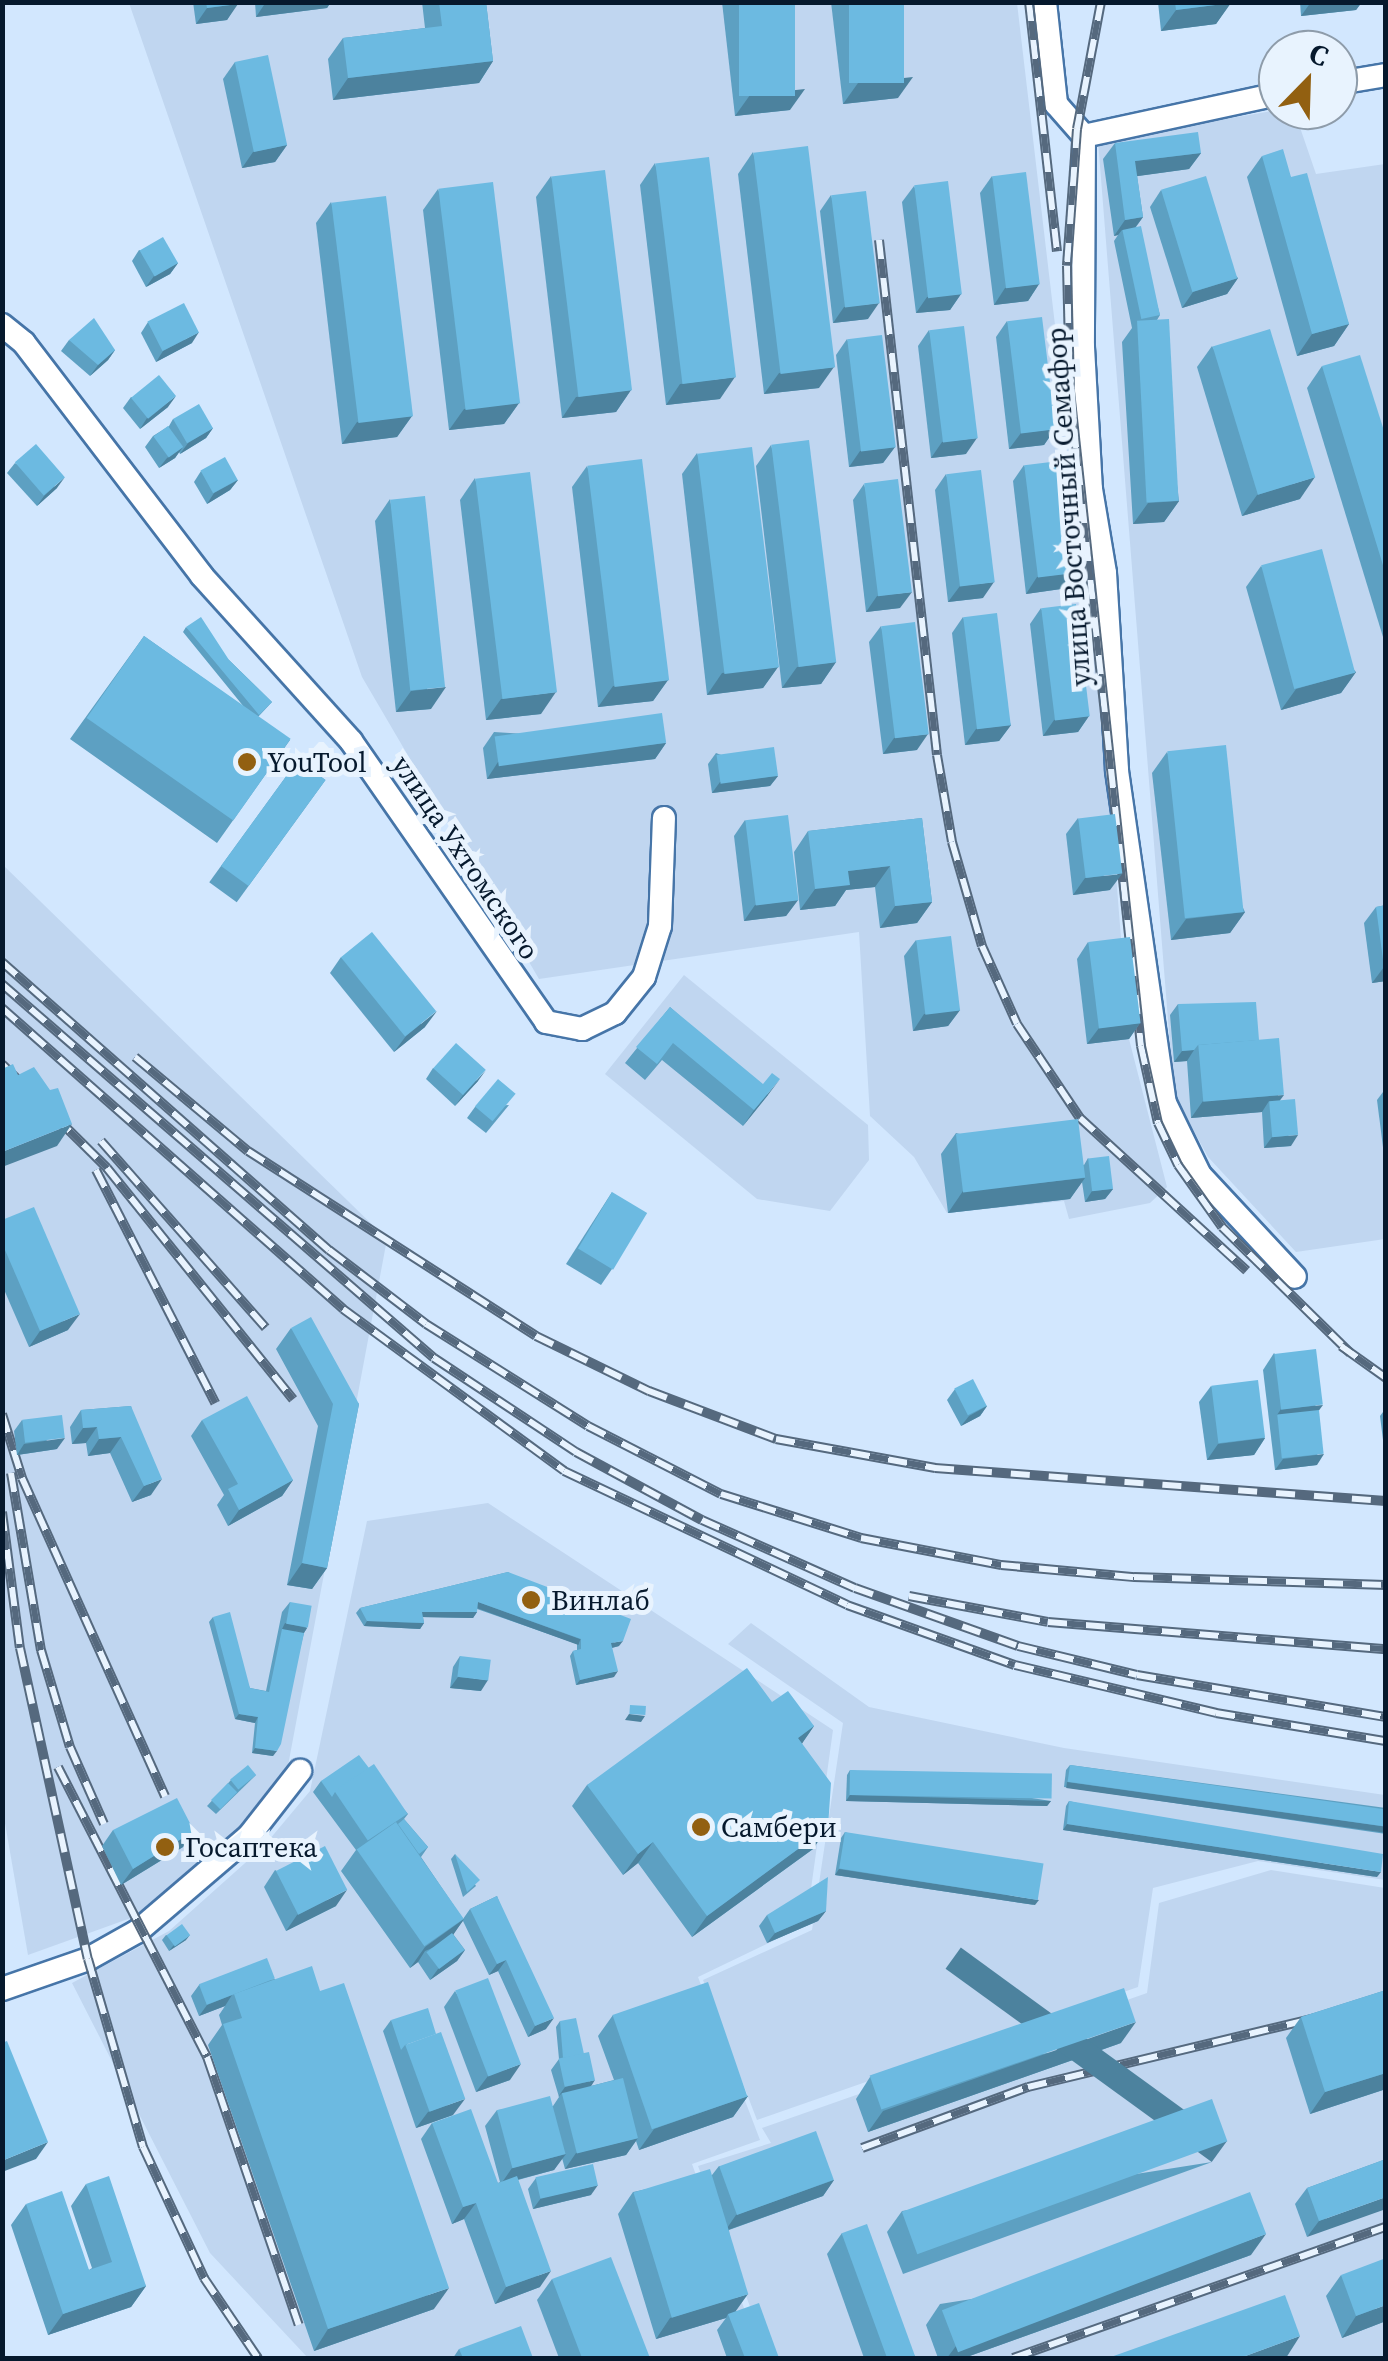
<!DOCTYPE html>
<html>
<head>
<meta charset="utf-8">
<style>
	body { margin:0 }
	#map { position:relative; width:1388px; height:2361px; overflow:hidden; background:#d2e7fe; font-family:"Source Serif 4",serif }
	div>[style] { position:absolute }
	.built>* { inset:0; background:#c0d6f0 }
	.roads { filter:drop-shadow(2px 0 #4675a8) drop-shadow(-2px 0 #4675a8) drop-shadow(0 2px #4675a8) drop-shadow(0 -2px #4675a8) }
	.minor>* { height:22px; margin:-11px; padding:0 11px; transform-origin:11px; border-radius:11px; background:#fff }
	.rail>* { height:10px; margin-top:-5px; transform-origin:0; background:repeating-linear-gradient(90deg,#e8f3fe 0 19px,#55697e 0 38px); box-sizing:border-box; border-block:2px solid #55697e }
	.wall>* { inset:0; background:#5da0c2; transform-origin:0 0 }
	.shaded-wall>* { inset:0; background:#4c829e; transform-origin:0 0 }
	.building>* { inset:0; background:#6cbae1; transform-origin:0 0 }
	.dots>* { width:28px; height:28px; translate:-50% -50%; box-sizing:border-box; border:5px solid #e8f3fe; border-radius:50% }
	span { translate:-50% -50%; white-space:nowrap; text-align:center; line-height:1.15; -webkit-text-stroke:10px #e8f3fe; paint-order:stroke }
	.street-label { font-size:28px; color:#06192d }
	.poi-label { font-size:28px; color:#06192d }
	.left { translate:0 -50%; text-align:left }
	.frame { position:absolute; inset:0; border:5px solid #06192d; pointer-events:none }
	.north { position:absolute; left:1258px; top:30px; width:100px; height:100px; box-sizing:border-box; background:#e8f3fe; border:2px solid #8e9caa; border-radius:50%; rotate:23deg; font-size:28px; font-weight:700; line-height:40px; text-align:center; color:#06192d }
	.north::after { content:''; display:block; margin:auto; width:35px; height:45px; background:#926011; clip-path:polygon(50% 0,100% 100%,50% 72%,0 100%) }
</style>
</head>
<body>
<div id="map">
	<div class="built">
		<i style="clip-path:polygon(129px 3px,1017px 3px,1108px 774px,1129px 1039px,1167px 1187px,1150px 1203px,1069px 1219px,1064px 1201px,947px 1213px,914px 1157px,870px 1116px,859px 932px,539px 979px,362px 677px)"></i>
		<i style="clip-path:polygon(1278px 110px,1294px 110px,1316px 174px,1385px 164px,1385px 1239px,1296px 1252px,1208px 1157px,1174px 1095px,1098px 141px)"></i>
		<i style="clip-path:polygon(2px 864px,387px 1239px,287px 1771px,235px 1831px,142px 1914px,28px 1955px,2px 1806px)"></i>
		<i style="clip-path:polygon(684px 975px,868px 1125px,869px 1160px,830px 1211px,757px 1199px,605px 1074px)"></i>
		<i style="clip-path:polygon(488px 1503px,833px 1730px,806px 1925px,698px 1977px,760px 2140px,692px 2164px,762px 2358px,308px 2358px,210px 2253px,72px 1983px,169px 1931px,264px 1846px,310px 1791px,367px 1521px)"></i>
		<i style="clip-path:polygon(751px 1623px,869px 1707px,1064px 1748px,1385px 1795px,1385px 1880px,1258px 1861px,1153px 1888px,1138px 1987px,757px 2120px,703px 1980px,812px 1930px,843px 1723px,728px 1644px)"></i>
		<i style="clip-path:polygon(1271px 1870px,1385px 1888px,1385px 2358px,769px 2358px,698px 2166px,771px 2143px,762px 2128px,1147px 1993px,1159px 1903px)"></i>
	</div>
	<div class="roads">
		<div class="minor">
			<i style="left:1045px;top:2px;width:103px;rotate:83.8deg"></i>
			<i style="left:1056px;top:104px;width:43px;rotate:48.8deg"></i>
			<i style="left:1084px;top:136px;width:211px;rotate:90.3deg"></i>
			<i style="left:1083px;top:347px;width:142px;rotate:86.8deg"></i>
			<i style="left:1091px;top:489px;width:85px;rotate:80.5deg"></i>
			<i style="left:1105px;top:573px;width:198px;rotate:86.5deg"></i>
			<i style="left:1117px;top:771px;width:335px;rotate:81.8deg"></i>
			<i style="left:1165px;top:1103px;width:80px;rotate:64.1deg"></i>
			<i style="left:1200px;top:1175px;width:139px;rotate:47deg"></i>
			<i style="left:1338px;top:83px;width:49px;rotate:-9.5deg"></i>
			<i style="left:1084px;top:136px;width:198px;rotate:-12.2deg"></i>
			<i style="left:2px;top:325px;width:28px;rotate:39deg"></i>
			<i style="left:24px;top:343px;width:293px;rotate:52.6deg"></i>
			<i style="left:202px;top:576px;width:222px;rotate:47.9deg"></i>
			<i style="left:351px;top:741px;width:342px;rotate:55.2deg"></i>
			<i style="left:546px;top:1022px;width:37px;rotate:11deg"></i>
			<i style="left:582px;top:1029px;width:37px;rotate:-26deg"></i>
			<i style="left:615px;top:1013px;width:46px;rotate:-51.1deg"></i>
			<i style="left:644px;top:977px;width:53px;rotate:-72.6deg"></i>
			<i style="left:660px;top:926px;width:108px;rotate:-87.9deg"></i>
			<i style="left:2px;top:1989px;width:91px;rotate:-19.2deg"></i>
			<i style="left:88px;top:1959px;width:57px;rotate:-29.2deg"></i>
			<i style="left:138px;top:1931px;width:146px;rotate:-40.6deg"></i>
			<i style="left:249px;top:1836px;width:83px;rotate:-51.9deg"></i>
		</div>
	</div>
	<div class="rail">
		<i style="left:1029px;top:2px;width:251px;rotate:83.6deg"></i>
		<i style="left:1101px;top:2px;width:129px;rotate:100.7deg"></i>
		<i style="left:1077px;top:129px;width:137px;rotate:94.2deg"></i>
		<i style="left:1067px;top:266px;width:125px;rotate:88.6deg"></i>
		<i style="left:1070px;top:391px;width:659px;rotate:83.81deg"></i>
		<i style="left:1141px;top:1046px;width:79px;rotate:77.6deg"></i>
		<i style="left:1158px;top:1123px;width:47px;rotate:64.5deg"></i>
		<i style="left:1178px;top:1165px;width:76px;rotate:54.6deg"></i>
		<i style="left:1222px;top:1227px;width:180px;rotate:44.5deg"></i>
		<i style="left:879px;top:240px;width:518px;rotate:83.57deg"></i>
		<i style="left:937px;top:755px;width:88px;rotate:80.2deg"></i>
		<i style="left:952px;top:842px;width:108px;rotate:73.9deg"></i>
		<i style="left:982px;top:946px;width:85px;rotate:65.8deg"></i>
		<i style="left:1017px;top:1024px;width:113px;rotate:56.2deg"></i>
		<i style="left:1080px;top:1118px;width:226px;rotate:42.5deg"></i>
		<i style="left:2px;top:962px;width:436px;rotate:41.4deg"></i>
		<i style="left:329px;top:1250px;width:122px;rotate:37.3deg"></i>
		<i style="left:426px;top:1324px;width:191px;rotate:32.2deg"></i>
		<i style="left:588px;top:1426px;width:149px;rotate:27.1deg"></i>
		<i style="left:721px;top:1494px;width:147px;rotate:17.4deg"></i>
		<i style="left:861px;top:1538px;width:143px;rotate:10.9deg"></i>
		<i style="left:1001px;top:1565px;width:134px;rotate:5.2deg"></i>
		<i style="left:1134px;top:1577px;width:252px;rotate:1.8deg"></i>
		<i style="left:2px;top:984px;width:571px;rotate:40.88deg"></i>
		<i style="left:434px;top:1358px;width:170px;rotate:33.5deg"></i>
		<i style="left:576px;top:1452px;width:143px;rotate:28.4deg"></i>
		<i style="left:702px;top:1520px;width:167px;rotate:24deg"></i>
		<i style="left:855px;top:1588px;width:173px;rotate:19.6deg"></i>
		<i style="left:1018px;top:1646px;width:122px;rotate:13.7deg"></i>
		<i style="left:1137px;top:1675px;width:253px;rotate:9.6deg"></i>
		<i style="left:2px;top:1008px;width:455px;rotate:41.4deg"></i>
		<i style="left:343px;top:1309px;width:274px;rotate:36.2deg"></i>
		<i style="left:564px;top:1471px;width:313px;rotate:25.3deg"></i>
		<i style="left:847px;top:1605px;width:178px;rotate:19.7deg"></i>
		<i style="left:1015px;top:1665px;width:207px;rotate:13.4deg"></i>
		<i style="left:1216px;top:1713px;width:172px;rotate:9.4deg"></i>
		<i style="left:135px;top:1057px;width:147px;rotate:39.8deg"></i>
		<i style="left:248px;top:1151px;width:342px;rotate:32.7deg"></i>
		<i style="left:536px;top:1336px;width:126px;rotate:26deg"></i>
		<i style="left:649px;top:1391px;width:136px;rotate:20.7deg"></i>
		<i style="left:776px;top:1439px;width:162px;rotate:10.3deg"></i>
		<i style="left:935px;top:1468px;width:452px;rotate:4.2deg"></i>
		<i style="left:2px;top:1064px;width:148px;rotate:44.7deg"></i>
		<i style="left:107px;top:1168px;width:297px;rotate:51.2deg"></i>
		<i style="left:101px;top:1141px;width:249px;rotate:48.6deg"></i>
		<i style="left:96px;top:1170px;width:262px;rotate:62.9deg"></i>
		<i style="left:1341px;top:1346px;width:55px;rotate:35.4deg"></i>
		<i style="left:2px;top:1414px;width:67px;rotate:72.6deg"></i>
		<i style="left:22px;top:1478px;width:349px;rotate:65.8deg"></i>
		<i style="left:11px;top:1473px;width:180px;rotate:80.4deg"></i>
		<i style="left:41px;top:1650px;width:101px;rotate:73.4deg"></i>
		<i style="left:70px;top:1747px;width:84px;rotate:66.2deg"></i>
		<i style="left:2px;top:1512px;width:137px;rotate:82.5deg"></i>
		<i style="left:20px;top:1648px;width:318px;rotate:77.7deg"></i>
		<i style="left:88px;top:1959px;width:196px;rotate:73.7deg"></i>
		<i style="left:143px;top:2147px;width:145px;rotate:65deg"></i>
		<i style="left:204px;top:2278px;width:97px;rotate:56deg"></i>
		<i style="left:909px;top:1596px;width:141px;rotate:10.6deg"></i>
		<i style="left:1048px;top:1622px;width:339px;rotate:4.6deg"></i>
		<i style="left:58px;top:1767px;width:326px;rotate:62.8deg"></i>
		<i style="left:207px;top:2057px;width:283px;rotate:71.1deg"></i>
		<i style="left:862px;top:2148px;width:177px;rotate:-20.2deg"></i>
		<i style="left:1028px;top:2087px;width:303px;rotate:-13.5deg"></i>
		<i style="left:1013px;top:2358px;width:395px;rotate:-19.4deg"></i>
	</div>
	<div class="wall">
		<i style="clip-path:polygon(193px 2px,238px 2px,227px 20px,196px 24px)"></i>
		<i style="clip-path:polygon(255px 2px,331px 2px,327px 8px,256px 17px)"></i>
		<i style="clip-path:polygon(422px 2px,486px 2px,493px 61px,479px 83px,333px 100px,328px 59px,343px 38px,425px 28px)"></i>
		<i style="clip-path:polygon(722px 2px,795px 2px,790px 110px,735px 116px)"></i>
		<i style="clip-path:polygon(831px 2px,904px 2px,898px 98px,843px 104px)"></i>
		<i style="clip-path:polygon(1158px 2px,1231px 2px,1216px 24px,1161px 31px)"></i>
		<i style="clip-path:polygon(1300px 2px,1362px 2px,1356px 10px,1301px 16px)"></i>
		<i style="clip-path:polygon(235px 62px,287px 145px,275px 162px,242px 168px,223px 79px)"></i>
		<i style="clip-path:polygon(1115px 143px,1201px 153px,1189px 169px,1137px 176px,1143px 217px,1136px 227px,1160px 315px,1157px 320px,1179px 501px,1164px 522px,1133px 524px,1122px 342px,1132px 328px,1114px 241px,1118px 235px,1114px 236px,1103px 159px)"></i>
		<i style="clip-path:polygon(753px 152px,819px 388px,764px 394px,738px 174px)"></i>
		<i style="clip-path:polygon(1262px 156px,1291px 177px,1349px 324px,1334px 346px,1297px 356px,1247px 177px)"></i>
		<i style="clip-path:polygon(655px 163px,720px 399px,666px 405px,640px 185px)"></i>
		<i style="clip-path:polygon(551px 176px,631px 390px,616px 412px,562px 418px,536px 197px)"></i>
		<i style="clip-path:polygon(992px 176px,1039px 284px,1028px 301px,994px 305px,980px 193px)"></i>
		<i style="clip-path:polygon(914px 186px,961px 294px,950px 310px,916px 313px,902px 202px)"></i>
		<i style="clip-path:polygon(438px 189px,519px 403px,504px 424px,449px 430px,423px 210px)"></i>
		<i style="clip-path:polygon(1161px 190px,1238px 278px,1227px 294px,1182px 308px,1150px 207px)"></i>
		<i style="clip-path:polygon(831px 195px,868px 319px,833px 323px,820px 211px)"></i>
		<i style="clip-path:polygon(331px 202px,412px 416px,397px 437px,342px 444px,316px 223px)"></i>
		<i style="clip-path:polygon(139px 250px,178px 263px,170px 274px,146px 287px,132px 261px)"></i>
		<i style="clip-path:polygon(1007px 321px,1055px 429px,1044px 445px,1009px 449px,996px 337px)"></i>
		<i style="clip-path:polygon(148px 322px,192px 343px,156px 362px,141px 333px)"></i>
		<i style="clip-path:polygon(929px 330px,966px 454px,931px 458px,918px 346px)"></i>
		<i style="clip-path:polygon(847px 339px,895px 447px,883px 463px,849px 467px,836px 355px)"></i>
		<i style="clip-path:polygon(69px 340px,115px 350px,108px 360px,90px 376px,61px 351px)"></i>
		<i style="clip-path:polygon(1212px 346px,1300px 499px,1242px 516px,1197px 367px)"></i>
		<i style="clip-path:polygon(1322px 366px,1386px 437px,1386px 637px,1383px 637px,1307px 388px)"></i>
		<i style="clip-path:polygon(131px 397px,168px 407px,140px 429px,123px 408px)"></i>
		<i style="clip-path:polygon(173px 419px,213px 428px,206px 438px,180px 454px,179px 452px,175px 458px,159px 468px,145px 447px,153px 436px,169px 426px)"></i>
		<i style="clip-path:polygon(771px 445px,836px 662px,821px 684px,782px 688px,756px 466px)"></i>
		<i style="clip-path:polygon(697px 453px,778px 667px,763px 688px,707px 695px,682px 474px)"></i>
		<i style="clip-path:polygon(15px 463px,57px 488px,37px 506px,7px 473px)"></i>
		<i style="clip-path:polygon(1024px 465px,1072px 573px,1061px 589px,1026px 594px,1013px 481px)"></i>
		<i style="clip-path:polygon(587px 466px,668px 680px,653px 701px,598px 707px,572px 487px)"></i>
		<i style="clip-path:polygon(201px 471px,238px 480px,230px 490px,207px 504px,194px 482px)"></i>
		<i style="clip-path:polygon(946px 474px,983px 598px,948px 602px,935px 490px)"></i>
		<i style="clip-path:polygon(475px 478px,541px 714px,486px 720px,460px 500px)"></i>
		<i style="clip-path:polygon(864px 484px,900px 608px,866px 612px,853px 500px)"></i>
		<i style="clip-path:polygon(390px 499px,431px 709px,396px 712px,375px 521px)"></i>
		<i style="clip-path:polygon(1261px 566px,1356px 672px,1341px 693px,1281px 710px,1246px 587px)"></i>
		<i style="clip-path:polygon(1041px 608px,1089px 716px,1078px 732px,1043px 736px,1030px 624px)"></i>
		<i style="clip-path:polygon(963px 617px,1011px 725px,999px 741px,965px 745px,952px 633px)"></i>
		<i style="clip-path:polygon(881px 626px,917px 750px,883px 754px,869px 642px)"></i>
		<i style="clip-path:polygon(186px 627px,229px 660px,272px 702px,258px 717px,290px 740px,217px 843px,70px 739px,144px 636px,244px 707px,183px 632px)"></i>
		<i style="clip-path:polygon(494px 732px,666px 743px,655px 759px,487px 779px,483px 748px)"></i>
		<i style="clip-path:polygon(1167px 752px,1245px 912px,1230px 933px,1171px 940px,1152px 773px)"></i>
		<i style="clip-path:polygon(716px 753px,778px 776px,770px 786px,712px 793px,708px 764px)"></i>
		<i style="left:298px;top:760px;width:34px;height:151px;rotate:36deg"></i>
		<i style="clip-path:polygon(922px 818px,932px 902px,917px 923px,880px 928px,875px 887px,846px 890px,835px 906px,800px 910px,794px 852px,808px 831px)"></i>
		<i style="clip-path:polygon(1078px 818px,1110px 890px,1073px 895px,1066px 834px)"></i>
		<i style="clip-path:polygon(745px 820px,798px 900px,786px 916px,744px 921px,734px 836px)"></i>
		<i style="clip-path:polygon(1386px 905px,1386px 981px,1372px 983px,1364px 923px,1376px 907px)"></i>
		<i style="clip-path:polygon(916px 940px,960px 1010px,948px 1026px,913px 1031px,904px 956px)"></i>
		<i style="clip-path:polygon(1088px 942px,1140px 1023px,1129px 1039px,1087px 1044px,1077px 959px)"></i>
		<i style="clip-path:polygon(341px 957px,425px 1027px,394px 1052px,330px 973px)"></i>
		<i style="clip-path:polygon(1178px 1004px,1259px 1040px,1280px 1101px,1291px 1146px,1264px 1148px,1262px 1112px,1191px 1118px,1187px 1061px,1174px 1062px,1170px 1015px)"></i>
		<i style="clip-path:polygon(670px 1007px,768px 1095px,743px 1126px,662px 1060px,645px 1080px,625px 1063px)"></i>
		<i style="clip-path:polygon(433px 1068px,478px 1081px,455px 1106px,426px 1079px)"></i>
		<i style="clip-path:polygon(1386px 1088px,1386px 1171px,1377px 1100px)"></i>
		<i style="clip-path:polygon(509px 1105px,486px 1133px,467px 1118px,475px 1107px)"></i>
		<i style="clip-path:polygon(956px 1133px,1084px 1165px,1088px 1158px,1113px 1189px,1105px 1199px,1085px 1202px,1082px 1182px,1070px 1199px,948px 1213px,941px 1154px)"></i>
		<i style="clip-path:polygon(612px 1192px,612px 1269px,601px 1285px,566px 1264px)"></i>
		<i style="clip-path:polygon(2px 1220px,68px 1330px,29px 1347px,2px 1285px)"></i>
		<i style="clip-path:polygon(291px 1328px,359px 1404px,327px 1568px,312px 1589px,287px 1585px,318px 1426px,276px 1349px)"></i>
		<i style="clip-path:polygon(1274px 1353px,1319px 1410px,1317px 1465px,1275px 1470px,1263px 1370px)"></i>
		<i style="clip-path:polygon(1211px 1386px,1265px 1438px,1254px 1455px,1207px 1460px,1199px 1402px)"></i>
		<i style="clip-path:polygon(955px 1389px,987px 1406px,980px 1416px,961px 1426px,947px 1400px)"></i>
		<i style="clip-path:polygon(131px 1406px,151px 1495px,132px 1502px,110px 1453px,88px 1456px,86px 1443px,72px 1444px,70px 1427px,81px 1410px)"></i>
		<i style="clip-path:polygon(1386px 1408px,1386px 1464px,1380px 1416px)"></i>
		<i style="clip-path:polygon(22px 1420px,57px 1449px,17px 1455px,14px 1431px)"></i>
		<i style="clip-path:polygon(202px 1420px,293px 1480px,282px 1496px,228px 1526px,217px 1505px,224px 1495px,191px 1436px)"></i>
		<i style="clip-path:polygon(508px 1572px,619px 1646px,612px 1648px,614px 1677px,576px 1685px,570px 1656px,573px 1651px,577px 1650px,577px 1644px,477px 1609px,477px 1612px,473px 1618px,423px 1617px,424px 1623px,420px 1629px,364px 1626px,356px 1613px,360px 1608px)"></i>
		<i style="clip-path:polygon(290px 1602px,307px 1628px,304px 1633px,273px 1756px,252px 1753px,255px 1723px,235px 1719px,209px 1622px,213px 1617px,250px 1688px,266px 1691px,282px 1612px)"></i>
		<i style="clip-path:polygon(460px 1656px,481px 1691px,450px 1688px,453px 1667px)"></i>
		<i style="clip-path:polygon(772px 1702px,814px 1726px,802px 1743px,813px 1849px,692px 1937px,638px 1863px,623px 1875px,572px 1806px,587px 1785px)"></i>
		<i style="clip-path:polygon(1070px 1765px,1386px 1808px,1386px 1834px,1064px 1787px,1066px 1770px)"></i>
		<i style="clip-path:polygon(369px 1768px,408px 1814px,404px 1819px,428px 1847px,421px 1857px,463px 1919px,470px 1909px,497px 1896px,546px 2029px,528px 2037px,498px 1971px,489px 1975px,463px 1921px,453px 1934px,465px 1950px,457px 1961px,430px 1980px,418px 1962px,410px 1968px,341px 1871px,356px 1850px,313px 1792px,321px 1781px)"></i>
		<i style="clip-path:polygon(850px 1770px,1051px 1801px,1047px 1806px,846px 1801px,847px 1775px)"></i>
		<i style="clip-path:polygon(256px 1775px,216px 1814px,207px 1806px,231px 1780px)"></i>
		<i style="clip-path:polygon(1069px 1801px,1377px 1877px,1063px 1830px,1066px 1806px)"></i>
		<i style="clip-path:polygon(113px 1830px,194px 1831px,183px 1847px,121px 1885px,102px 1846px)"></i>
		<i style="clip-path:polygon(845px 1832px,1035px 1905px,835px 1875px,841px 1838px)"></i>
		<i style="clip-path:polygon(455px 1854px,476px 1886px,463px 1897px,451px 1859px)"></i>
		<i style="clip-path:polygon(275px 1870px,336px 1906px,286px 1931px,264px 1887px)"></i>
		<i style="clip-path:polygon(826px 1911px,818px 1921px,767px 1943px,759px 1926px,767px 1915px)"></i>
		<i style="clip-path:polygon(166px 1935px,186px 1940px,169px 1951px,162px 1940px)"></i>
		<i style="clip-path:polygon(275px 1979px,434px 2309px,314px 2351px,208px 2045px,222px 2025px,219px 2015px,225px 2006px,199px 2016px,191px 1996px,199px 1985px)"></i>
		<i style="clip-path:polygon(1386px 1990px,1386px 2089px,1310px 2114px,1286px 2038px,1301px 2017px)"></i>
		<i style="clip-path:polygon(455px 1991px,510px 2080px,476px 2092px,444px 2007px)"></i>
		<i style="clip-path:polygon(613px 2015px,748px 2096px,733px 2117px,639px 2150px,636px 2141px,626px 2155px,565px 2169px,562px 2158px,554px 2170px,518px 2180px,540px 2287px,495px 2304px,464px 2219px,452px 2224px,421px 2139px,432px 2123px,498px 2183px,500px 2182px,485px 2126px,497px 2110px,553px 2106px,559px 2097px,551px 2070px,559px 2059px,556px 2027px,560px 2021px,591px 2086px,614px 2080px,598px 2036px)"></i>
		<i style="clip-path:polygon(391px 2020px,453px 2115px,416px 2128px,383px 2031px)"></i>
		<i style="clip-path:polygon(1121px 2043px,868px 2132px,856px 2099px,870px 2077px)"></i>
		<i style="clip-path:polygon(1386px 2159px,1307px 2237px,1295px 2204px,1307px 2188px)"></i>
		<i style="clip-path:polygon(1212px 2162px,903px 2274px,887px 2232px,902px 2211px)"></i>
		<i style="clip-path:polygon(719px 2166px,834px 2180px,823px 2196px,729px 2230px,736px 2311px,779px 2358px,727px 2358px,717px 2330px,726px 2318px,656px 2339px,618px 2214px,633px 2192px,712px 2175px)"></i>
		<i style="clip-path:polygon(536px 2178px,591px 2195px,533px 2209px,528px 2189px)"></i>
		<i style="clip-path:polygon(86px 2184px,146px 2286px,131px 2307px,48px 2335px,11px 2225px,26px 2204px,89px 2270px,92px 2268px,71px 2206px)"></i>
		<i style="clip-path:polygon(842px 2233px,916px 2358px,864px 2358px,827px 2254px)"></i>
		<i style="clip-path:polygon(1251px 2255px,964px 2358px,938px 2358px,926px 2325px,940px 2304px)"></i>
		<i style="clip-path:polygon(1341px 2275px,1386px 2321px,1342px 2338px,1326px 2296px)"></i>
		<i style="clip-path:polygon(552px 2279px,650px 2358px,559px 2358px,537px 2300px)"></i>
		<i style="clip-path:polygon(459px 2349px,533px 2358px,453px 2358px)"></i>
	</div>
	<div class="shaded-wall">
		<i style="clip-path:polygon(266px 2px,331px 2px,327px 8px,256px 17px)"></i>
		<i style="clip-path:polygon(1311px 2px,1362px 2px,1356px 10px,1301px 16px)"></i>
		<i style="clip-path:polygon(1231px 3px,1216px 24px,1161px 31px,1176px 10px)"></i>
		<i style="clip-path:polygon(238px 4px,227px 20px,196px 24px,207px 8px)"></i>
		<i style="clip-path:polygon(493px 61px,479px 83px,333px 100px,348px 78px)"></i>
		<i style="clip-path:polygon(913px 77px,898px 98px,843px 104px,858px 83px)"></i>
		<i style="clip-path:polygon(805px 89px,790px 110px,735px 116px,750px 95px)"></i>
		<i style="clip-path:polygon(287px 145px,275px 162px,242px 168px,253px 152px)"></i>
		<i style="clip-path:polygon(1201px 153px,1189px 169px,1124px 178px,1135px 161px)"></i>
		<i style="clip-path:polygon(1143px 217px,1131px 233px,1122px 230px,1118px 235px,1114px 236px,1125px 220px)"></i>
		<i style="clip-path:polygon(178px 263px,170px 274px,146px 287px,154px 276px)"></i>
		<i style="clip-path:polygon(1238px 278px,1227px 294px,1182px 308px,1193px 292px)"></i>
		<i style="clip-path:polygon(1039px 284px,1028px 301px,994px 305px,1005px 288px)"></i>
		<i style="clip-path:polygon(961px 294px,950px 310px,916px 313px,927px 297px)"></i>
		<i style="clip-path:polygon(879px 303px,868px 319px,833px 323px,844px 307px)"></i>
		<i style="clip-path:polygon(1349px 324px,1334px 346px,1297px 356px,1312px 334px)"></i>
		<i style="clip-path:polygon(199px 332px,192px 343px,156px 362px,163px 351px)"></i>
		<i style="clip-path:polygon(115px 350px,108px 360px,90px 376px,98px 365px)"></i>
		<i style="clip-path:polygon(834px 367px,819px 388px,764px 394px,779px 373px)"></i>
		<i style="clip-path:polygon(735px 377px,720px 399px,666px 405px,680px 384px)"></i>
		<i style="clip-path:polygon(631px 390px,616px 412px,562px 418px,576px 397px)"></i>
		<i style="clip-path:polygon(176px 396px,168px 407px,140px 429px,147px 418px)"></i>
		<i style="clip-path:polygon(519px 403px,504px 424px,449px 430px,464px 409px)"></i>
		<i style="clip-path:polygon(412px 416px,397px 437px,342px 444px,357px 422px)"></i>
		<i style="clip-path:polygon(213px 428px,206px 438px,180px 454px,188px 443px)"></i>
		<i style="clip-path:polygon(1055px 429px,1044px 445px,1009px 449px,1021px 433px)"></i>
		<i style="clip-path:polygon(977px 438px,966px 454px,931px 458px,942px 442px)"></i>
		<i style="clip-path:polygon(183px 447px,175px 458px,159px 468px,167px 458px)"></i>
		<i style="clip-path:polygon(895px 447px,883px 463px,849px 467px,860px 451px)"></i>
		<i style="clip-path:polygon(65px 477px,57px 488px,37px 506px,44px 496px)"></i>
		<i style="clip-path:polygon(1315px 477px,1300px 499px,1242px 516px,1257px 495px)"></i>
		<i style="clip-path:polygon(238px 480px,230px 490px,207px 504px,214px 493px)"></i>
		<i style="clip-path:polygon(1179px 501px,1164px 522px,1133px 524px,1148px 503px)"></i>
		<i style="clip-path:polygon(1072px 573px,1061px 589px,1026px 594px,1037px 577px)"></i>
		<i style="clip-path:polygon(994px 582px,983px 598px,948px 602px,960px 586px)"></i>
		<i style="clip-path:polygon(912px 592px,900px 608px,866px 612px,877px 596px)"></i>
		<i style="clip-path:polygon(836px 662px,821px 684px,782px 688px,797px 667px)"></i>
		<i style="clip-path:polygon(778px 667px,763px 688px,707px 695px,722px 673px)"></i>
		<i style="clip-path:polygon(1356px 672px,1341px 693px,1281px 710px,1296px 689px)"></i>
		<i style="clip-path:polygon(668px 680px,653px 701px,598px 707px,613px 686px)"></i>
		<i style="clip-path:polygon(446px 687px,431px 709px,396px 712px,411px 691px)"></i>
		<i style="clip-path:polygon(556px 692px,541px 714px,486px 720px,501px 699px)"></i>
		<i style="clip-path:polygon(1089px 716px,1078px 732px,1043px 736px,1054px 720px)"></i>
		<i style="clip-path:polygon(1011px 725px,999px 741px,965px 745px,976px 729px)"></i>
		<i style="clip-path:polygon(928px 734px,917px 750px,883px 754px,894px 738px)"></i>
		<i style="clip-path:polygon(666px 743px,655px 759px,487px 779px,498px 762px)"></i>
		<i style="clip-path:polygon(778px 776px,770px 786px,712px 793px,720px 782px)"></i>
		<i style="clip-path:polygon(890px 866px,875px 887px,846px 890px,835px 906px,800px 910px,815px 889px,848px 871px)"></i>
		<i style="clip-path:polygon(1122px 874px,1110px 890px,1073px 895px,1085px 878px)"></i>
		<i style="clip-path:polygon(798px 900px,786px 916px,744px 921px,755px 905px)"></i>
		<i style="clip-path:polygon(932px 902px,917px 923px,880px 928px,895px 906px)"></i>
		<i style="clip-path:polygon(1245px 912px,1230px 933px,1171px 940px,1186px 919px)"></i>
		<i style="clip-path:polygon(1384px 967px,1386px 967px,1386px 981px,1372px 983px)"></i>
		<i style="clip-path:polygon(960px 1010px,948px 1026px,913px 1031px,924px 1014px)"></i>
		<i style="clip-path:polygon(437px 1011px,425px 1027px,394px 1052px,406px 1036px)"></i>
		<i style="clip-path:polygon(1140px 1023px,1129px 1039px,1087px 1044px,1099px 1028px)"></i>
		<i style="clip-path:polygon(1194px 1050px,1187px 1061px,1174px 1062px,1182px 1051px)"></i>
		<i style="clip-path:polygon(486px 1070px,478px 1081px,455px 1106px,463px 1095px)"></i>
		<i style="clip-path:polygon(780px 1079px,768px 1095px,743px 1126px,754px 1110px)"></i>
		<i style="clip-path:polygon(1284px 1095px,1272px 1111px,1269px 1101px,1262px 1112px,1191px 1118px,1203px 1101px)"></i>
		<i style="clip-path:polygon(72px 1124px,57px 1146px,2px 1167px,2px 1152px)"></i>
		<i style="clip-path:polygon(1298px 1135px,1291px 1146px,1264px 1148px,1272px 1137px)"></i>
		<i style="clip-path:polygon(1085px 1178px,1070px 1199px,948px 1213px,963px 1191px)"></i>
		<i style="clip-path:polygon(1113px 1189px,1105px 1199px,1085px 1202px,1092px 1191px)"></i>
		<i style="clip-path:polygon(80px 1314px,68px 1330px,29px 1347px,40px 1331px)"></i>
		<i style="clip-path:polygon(1323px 1405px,1311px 1421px,1277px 1415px,1281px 1409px)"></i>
		<i style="clip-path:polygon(987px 1406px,980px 1416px,961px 1426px,969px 1416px)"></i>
		<i style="clip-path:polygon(97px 1427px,86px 1443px,72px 1444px,83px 1428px)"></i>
		<i style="clip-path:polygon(121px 1437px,110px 1453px,88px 1456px,99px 1439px)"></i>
		<i style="clip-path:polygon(65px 1438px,57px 1449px,17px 1455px,24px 1444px)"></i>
		<i style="clip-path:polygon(1265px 1438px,1254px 1455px,1207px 1460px,1218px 1444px)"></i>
		<i style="clip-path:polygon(1324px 1454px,1317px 1465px,1275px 1470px,1283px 1459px)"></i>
		<i style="clip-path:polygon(162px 1479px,151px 1495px,132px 1502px,144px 1486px)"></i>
		<i style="clip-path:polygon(293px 1480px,282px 1496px,228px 1526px,239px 1510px)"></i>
		<i style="clip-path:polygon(302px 1563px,327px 1568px,312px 1589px,287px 1585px)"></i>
		<i style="left:478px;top:1602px;width:109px;height:6px;rotate:20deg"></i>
		<i style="clip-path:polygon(422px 1612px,477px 1612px,473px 1618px,418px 1617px)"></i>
		<i style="clip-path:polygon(367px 1621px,424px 1623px,420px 1629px,364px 1626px)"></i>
		<i style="clip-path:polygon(285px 1623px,307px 1628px,300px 1639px,282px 1629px)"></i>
		<i style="clip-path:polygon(623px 1641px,619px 1646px,607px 1649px,611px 1643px)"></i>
		<i style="clip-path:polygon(618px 1671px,614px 1677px,576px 1685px,580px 1680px)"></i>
		<i style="clip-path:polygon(458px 1677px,488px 1680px,481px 1691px,450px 1688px)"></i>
		<i style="clip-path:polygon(239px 1714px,258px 1717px,255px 1723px,235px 1719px)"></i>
		<i style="clip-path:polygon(629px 1714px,645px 1716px,641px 1722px,625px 1720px)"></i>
		<i style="clip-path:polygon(814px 1726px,799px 1748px,798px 1738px)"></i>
		<i style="clip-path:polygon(255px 1748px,277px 1751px,273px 1756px,252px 1753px)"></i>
		<i style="left:1067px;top:1782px;width:322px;height:6px;rotate:8deg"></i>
		<i style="clip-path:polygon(850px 1795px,1051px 1801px,1047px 1806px,846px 1801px)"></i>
		<i style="clip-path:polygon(1067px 1824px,1381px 1872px,1377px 1877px,1063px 1830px)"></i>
		<i style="clip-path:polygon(828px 1827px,813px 1849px,692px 1937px,707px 1916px)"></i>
		<i style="clip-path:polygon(194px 1831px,183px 1847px,121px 1885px,133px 1869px)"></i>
		<i style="clip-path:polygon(653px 1842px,638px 1863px,623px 1875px,638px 1854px)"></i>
		<i style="clip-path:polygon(839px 1869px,1039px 1900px,1035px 1905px,835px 1875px)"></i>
		<i style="clip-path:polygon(347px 1890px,336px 1906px,286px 1931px,297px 1915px)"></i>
		<i style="clip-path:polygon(826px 1911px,818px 1921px,767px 1943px,775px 1933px)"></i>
		<i style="clip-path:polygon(464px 1919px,449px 1941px,425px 1951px,418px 1962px,410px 1968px,425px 1947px)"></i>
		<i style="clip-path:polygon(190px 1935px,186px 1940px,169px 1951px,173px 1946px)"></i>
		<i style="clip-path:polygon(465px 1950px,457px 1961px,430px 1980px,438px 1969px)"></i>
		<i style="clip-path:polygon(506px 1960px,498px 1971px,489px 1975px,497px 1964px)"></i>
		<i style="clip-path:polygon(232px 1995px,225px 2006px,199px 2016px,207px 2005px)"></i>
		<i style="clip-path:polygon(554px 2018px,546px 2029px,528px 2037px,535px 2026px)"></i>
		<i style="clip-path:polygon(1136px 2022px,1121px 2043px,868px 2132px,883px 2111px)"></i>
		<i style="clip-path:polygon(521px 2064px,510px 2080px,476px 2092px,488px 2076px)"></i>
		<i style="clip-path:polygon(1386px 2073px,1386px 2089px,1310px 2114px,1325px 2092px)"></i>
		<i style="clip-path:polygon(595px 2080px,588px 2091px,562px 2093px,558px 2097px,565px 2087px)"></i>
		<i style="clip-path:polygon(748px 2096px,733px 2117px,639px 2150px,654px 2129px)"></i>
		<i style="clip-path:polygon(465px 2099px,453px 2115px,416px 2128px,428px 2112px)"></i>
		<i style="clip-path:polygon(638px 2138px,626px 2155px,565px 2169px,576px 2153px)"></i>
		<i style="left:1227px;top:2141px;width:26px;height:329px;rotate:126deg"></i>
		<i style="clip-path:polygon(48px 2142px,36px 2159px,2px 2172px,2px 2163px,4px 2160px)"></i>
		<i style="clip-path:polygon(566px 2154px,554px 2170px,501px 2184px,512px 2168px)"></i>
		<i style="clip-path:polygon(834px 2180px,823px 2196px,725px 2231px,736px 2215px)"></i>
		<i style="clip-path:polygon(598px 2185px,591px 2195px,533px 2209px,541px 2198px)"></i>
		<i style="clip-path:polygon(1386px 2197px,1386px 2209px,1307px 2237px,1319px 2221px)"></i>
		<i style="clip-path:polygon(476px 2203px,464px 2219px,452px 2224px,463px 2207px)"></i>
		<i style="clip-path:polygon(1266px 2234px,1251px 2255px,964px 2358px,947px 2358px,956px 2346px)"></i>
		<i style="clip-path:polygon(551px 2271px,540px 2287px,495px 2304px,506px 2287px)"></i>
		<i style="clip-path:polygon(146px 2286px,131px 2307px,48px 2335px,63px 2314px)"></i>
		<i style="clip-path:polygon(449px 2288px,434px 2309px,314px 2351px,328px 2329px)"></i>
		<i style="clip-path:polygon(748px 2294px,733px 2315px,728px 2314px,726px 2318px,656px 2339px,670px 2318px)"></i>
		<i style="clip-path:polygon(1386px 2305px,1386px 2321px,1342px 2338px,1356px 2316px)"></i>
		<i style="clip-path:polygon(1300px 2336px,1286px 2358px,1240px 2358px)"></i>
	</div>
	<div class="building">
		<i style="clip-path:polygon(206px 2px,238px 2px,238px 4px,207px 8px)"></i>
		<i style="clip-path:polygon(439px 2px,486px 2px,493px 61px,348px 78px,343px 38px,442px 26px)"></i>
		<i style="left:739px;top:2px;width:56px;height:94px"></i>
		<i style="left:849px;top:2px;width:55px;height:81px"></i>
		<i style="clip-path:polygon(1175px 2px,1231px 2px,1231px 3px,1176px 10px)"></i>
		<i style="left:268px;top:55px;width:92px;height:34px;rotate:78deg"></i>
		<i style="clip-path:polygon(1198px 132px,1201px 153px,1135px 161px,1143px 217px,1125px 220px,1115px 143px)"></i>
		<i style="left:808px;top:146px;width:223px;height:55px;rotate:83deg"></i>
		<i style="clip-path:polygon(1283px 149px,1291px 177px,1307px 173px,1349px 324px,1312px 334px,1262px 156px)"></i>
		<i style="left:709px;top:157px;width:222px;height:54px;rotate:83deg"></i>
		<i style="left:605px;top:170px;width:222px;height:54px;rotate:83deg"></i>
		<i style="left:1026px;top:172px;width:113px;height:34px;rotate:83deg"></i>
		<i style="left:1206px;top:176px;width:107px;height:47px;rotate:73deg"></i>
		<i style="left:948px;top:181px;width:114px;height:34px;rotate:83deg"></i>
		<i style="left:493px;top:182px;width:223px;height:55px;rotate:83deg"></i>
		<i style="left:866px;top:191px;width:113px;height:35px;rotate:83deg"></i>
		<i style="left:386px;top:196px;width:222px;height:55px;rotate:83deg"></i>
		<i style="left:1141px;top:226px;width:91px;height:19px;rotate:78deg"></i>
		<i style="left:163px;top:237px;width:30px;height:27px;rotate:60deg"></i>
		<i style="left:184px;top:303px;width:33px;height:41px;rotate:63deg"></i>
		<i style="left:1042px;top:317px;width:113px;height:35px;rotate:83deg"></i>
		<i style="clip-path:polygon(94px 318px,115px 350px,98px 365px,69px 340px)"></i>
		<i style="left:1169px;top:319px;width:182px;height:32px;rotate:87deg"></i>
		<i style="left:964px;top:326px;width:113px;height:35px;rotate:83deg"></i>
		<i style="left:1270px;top:329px;width:155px;height:60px;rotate:73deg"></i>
		<i style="left:882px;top:335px;width:113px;height:35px;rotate:83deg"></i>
		<i style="clip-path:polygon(1360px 355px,1386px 437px,1386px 575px,1322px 366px)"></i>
		<i style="left:159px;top:375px;width:27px;height:36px;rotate:51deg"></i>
		<i style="left:199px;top:404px;width:28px;height:30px;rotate:60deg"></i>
		<i style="left:168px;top:426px;width:26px;height:18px;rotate:54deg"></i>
		<i style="left:809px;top:440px;width:224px;height:38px;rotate:83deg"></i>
		<i style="left:36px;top:444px;width:44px;height:28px;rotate:49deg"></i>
		<i style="left:752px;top:447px;width:222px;height:55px;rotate:83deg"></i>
		<i style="left:225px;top:457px;width:26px;height:28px;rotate:61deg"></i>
		<i style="left:642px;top:459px;width:223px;height:55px;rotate:83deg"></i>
		<i style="left:1059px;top:461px;width:113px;height:35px;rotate:83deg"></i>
		<i style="left:981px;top:470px;width:113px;height:35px;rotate:83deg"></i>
		<i style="left:530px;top:472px;width:222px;height:55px;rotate:83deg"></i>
		<i style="left:898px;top:479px;width:114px;height:34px;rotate:83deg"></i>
		<i style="left:425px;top:496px;width:192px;height:35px;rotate:84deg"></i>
		<i style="left:1322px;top:549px;width:128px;height:63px;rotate:75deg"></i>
		<i style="left:1076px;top:604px;width:113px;height:35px;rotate:83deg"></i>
		<i style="left:997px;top:613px;width:113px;height:34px;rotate:83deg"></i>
		<i style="clip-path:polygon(201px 617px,229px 660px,272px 702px,259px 715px,186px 627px)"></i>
		<i style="left:915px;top:622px;width:113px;height:34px;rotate:83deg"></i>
		<i style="left:144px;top:636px;width:179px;height:100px;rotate:35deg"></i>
		<i style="left:662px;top:713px;width:30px;height:169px;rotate:82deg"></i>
		<i style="left:1226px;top:745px;width:168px;height:59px;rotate:84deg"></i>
		<i style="left:774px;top:747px;width:29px;height:58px;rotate:82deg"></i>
		<i style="left:298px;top:760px;width:34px;height:131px;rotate:36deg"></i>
		<i style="left:1115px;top:814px;width:60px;height:37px;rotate:83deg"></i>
		<i style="left:788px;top:815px;width:86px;height:43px;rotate:83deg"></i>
		<i style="clip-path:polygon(922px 818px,932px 902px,895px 906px,890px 866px,848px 871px,850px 885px,815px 889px,808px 831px)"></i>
		<i style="clip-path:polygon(1386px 905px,1386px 967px,1384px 967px,1376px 907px)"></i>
		<i style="left:372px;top:932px;width:102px;height:40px;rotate:51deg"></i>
		<i style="left:951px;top:936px;width:75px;height:35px;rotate:83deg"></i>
		<i style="left:1130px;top:937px;width:87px;height:42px;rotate:83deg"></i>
		<i style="clip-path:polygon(1256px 1002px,1259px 1040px,1198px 1045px,1194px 1050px,1182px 1051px,1178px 1004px)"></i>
		<i style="clip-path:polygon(670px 1007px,763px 1084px,772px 1073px,780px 1079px,754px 1110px,673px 1043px,657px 1064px,636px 1047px)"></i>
		<i style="left:1279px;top:1038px;width:57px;height:81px;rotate:85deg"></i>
		<i style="left:456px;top:1043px;width:40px;height:34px;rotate:42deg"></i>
		<i style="clip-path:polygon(13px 1064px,18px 1075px,34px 1067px,50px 1090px,58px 1088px,72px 1124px,2px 1152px,2px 1069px)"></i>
		<i style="left:498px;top:1079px;width:23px;height:36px;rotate:40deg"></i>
		<i style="left:1295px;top:1099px;width:36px;height:26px;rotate:85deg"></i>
		<i style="left:1078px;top:1119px;width:59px;height:123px;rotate:83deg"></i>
		<i style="left:1109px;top:1156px;width:33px;height:21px;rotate:83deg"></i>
		<i style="left:612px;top:1192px;width:41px;height:66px;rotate:31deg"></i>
		<i style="clip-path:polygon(34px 1207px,80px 1314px,40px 1331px,2px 1243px,2px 1220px)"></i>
		<i style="clip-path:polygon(311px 1317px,359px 1404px,327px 1568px,302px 1563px,333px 1404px,291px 1328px)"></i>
		<i style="left:1316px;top:1349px;width:56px;height:42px;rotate:83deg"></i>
		<i style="left:973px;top:1379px;width:30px;height:21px;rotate:63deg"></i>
		<i style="left:1258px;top:1380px;width:58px;height:47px;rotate:83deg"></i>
		<i style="clip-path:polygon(247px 1396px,293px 1480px,239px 1510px,228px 1489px,238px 1484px,202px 1420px)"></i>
		<i style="clip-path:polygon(131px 1406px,162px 1479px,144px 1486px,121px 1437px,99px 1439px,97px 1427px,83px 1428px,81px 1410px)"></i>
		<i style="left:1319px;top:1410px;width:44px;height:42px;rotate:84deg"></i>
		<i style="left:62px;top:1415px;width:23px;height:40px;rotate:83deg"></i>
		<i style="clip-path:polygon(508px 1572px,631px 1619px,623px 1641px,611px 1643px,618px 1671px,580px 1680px,573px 1651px,581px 1649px,581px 1639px,478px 1602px,477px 1612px,422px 1612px,424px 1623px,367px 1621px,360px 1608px)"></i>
		<i style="left:290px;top:1602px;width:22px;height:22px;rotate:10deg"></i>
		<i style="clip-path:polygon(230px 1612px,250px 1688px,269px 1692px,282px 1629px,304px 1633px,281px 1744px,277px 1751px,255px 1748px,258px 1717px,239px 1714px,213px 1617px)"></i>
		<i style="left:460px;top:1656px;width:31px;height:21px;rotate:7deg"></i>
		<i style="clip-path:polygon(747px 1668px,772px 1702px,788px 1691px,814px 1726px,798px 1738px,831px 1783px,828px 1827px,707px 1916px,653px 1842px,638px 1854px,587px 1785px)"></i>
		<i style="left:630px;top:1705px;width:16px;height:9px;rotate:4deg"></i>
		<i style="clip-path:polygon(359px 1755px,369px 1768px,335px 1792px,332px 1797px,321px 1781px)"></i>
		<i style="left:374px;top:1764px;width:60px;height:48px;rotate:56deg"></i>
		<i style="left:248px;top:1765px;width:13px;height:23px;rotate:51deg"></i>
		<i style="left:1070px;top:1765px;width:319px;height:17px;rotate:8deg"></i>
		<i style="left:850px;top:1770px;width:202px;height:25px;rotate:1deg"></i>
		<i style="left:228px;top:1783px;width:13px;height:24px;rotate:45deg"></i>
		<i style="clip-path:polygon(177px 1798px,194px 1831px,133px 1869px,113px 1830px)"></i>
		<i style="clip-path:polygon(1069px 1801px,1383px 1854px,1381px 1872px,1067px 1824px)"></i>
		<i style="clip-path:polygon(404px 1819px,428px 1847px,419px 1854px,398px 1824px)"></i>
		<i style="left:396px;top:1822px;width:118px;height:48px;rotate:55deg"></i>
		<i style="left:845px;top:1832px;width:201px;height:37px;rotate:9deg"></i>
		<i style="left:325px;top:1846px;width:49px;height:55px;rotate:63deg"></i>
		<i style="clip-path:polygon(455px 1854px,480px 1880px,467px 1892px)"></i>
		<i style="clip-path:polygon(828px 1877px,826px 1911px,775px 1933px,767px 1915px)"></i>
		<i style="clip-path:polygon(497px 1896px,554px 2018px,535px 2026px,506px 1960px,497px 1964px,470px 1909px)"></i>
		<i style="left:182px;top:1924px;width:14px;height:19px;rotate:54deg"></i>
		<i style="left:452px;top:1933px;width:21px;height:32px;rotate:53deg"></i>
		<i style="left:267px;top:1958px;width:22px;height:73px;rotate:69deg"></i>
		<i style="clip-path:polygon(312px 1966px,320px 1991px,344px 1983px,449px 2288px,328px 2329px,223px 2024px,242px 2018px,234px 1994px)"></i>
		<i style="left:488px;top:1978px;width:92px;height:35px;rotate:69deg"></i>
		<i style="left:708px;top:1982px;width:121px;height:101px;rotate:71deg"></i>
		<i style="left:1124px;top:1988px;width:36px;height:269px;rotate:71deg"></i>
		<i style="clip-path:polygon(1386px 1990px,1386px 2073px,1325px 2092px,1301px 2017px)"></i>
		<i style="clip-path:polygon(428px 2008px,436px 2034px,405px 2045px,401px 2050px,391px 2020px)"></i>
		<i style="clip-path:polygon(576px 2018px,584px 2054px,563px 2058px,560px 2021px)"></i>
		<i style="left:441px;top:2032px;width:71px;height:38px;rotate:70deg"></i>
		<i style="clip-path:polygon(7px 2041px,48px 2142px,4px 2160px,2px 2156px,2px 2043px)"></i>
		<i style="left:589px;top:2052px;width:29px;height:31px;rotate:78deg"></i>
		<i style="left:623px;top:2078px;width:62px;height:63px;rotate:76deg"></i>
		<i style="left:550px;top:2096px;width:60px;height:55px;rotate:75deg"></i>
		<i style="left:1212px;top:2099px;width:45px;height:330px;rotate:70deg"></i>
		<i style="clip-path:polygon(471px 2109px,498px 2183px,517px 2176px,551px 2271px,506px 2287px,476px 2203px,463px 2207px,432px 2123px)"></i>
		<i style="left:816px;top:2131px;width:52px;height:103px;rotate:70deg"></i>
		<i style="clip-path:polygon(1386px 2159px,1386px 2197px,1319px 2221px,1307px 2188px)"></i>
		<i style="left:593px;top:2164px;width:22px;height:59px;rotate:77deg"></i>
		<i style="left:710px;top:2169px;width:131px;height:80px;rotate:73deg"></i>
		<i style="clip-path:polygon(109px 2176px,146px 2286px,63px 2314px,26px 2204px,62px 2191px,89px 2270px,112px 2262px,86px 2184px)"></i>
		<i style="left:1250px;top:2192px;width:45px;height:330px;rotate:69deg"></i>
		<i style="left:867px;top:2224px;width:143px;height:27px;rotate:70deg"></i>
		<i style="clip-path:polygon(611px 2257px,650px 2358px,582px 2358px,552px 2279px)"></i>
		<i style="clip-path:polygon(1386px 2258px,1386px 2305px,1356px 2316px,1341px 2275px)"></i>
		<i style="clip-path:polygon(1285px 2295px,1300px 2336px,1240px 2358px,1108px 2358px)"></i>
		<i style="clip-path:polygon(759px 2303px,779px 2358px,745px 2358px,728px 2314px)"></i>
		<i style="clip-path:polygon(521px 2326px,533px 2358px,463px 2358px,459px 2349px)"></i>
	</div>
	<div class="dots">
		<i style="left:247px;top:762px;background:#926011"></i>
		<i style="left:531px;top:1600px;background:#926011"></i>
		<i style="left:701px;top:1827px;background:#926011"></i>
		<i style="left:165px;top:1847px;background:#926011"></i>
	</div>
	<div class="street-label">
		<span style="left:1068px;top:507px;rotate:-94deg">улица Восточный Семафор</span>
		<span style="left:466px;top:857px;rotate:56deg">улица Ухтомского</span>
	</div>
	<div class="poi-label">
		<span class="left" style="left:267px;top:762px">YouTool</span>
		<span class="left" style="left:551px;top:1600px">Винлаб</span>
		<span class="left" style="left:721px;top:1827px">Самбери</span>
		<span class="left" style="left:185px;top:1847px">Госаптека</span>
	</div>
	<div class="frame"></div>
	<div class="north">С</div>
</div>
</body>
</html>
